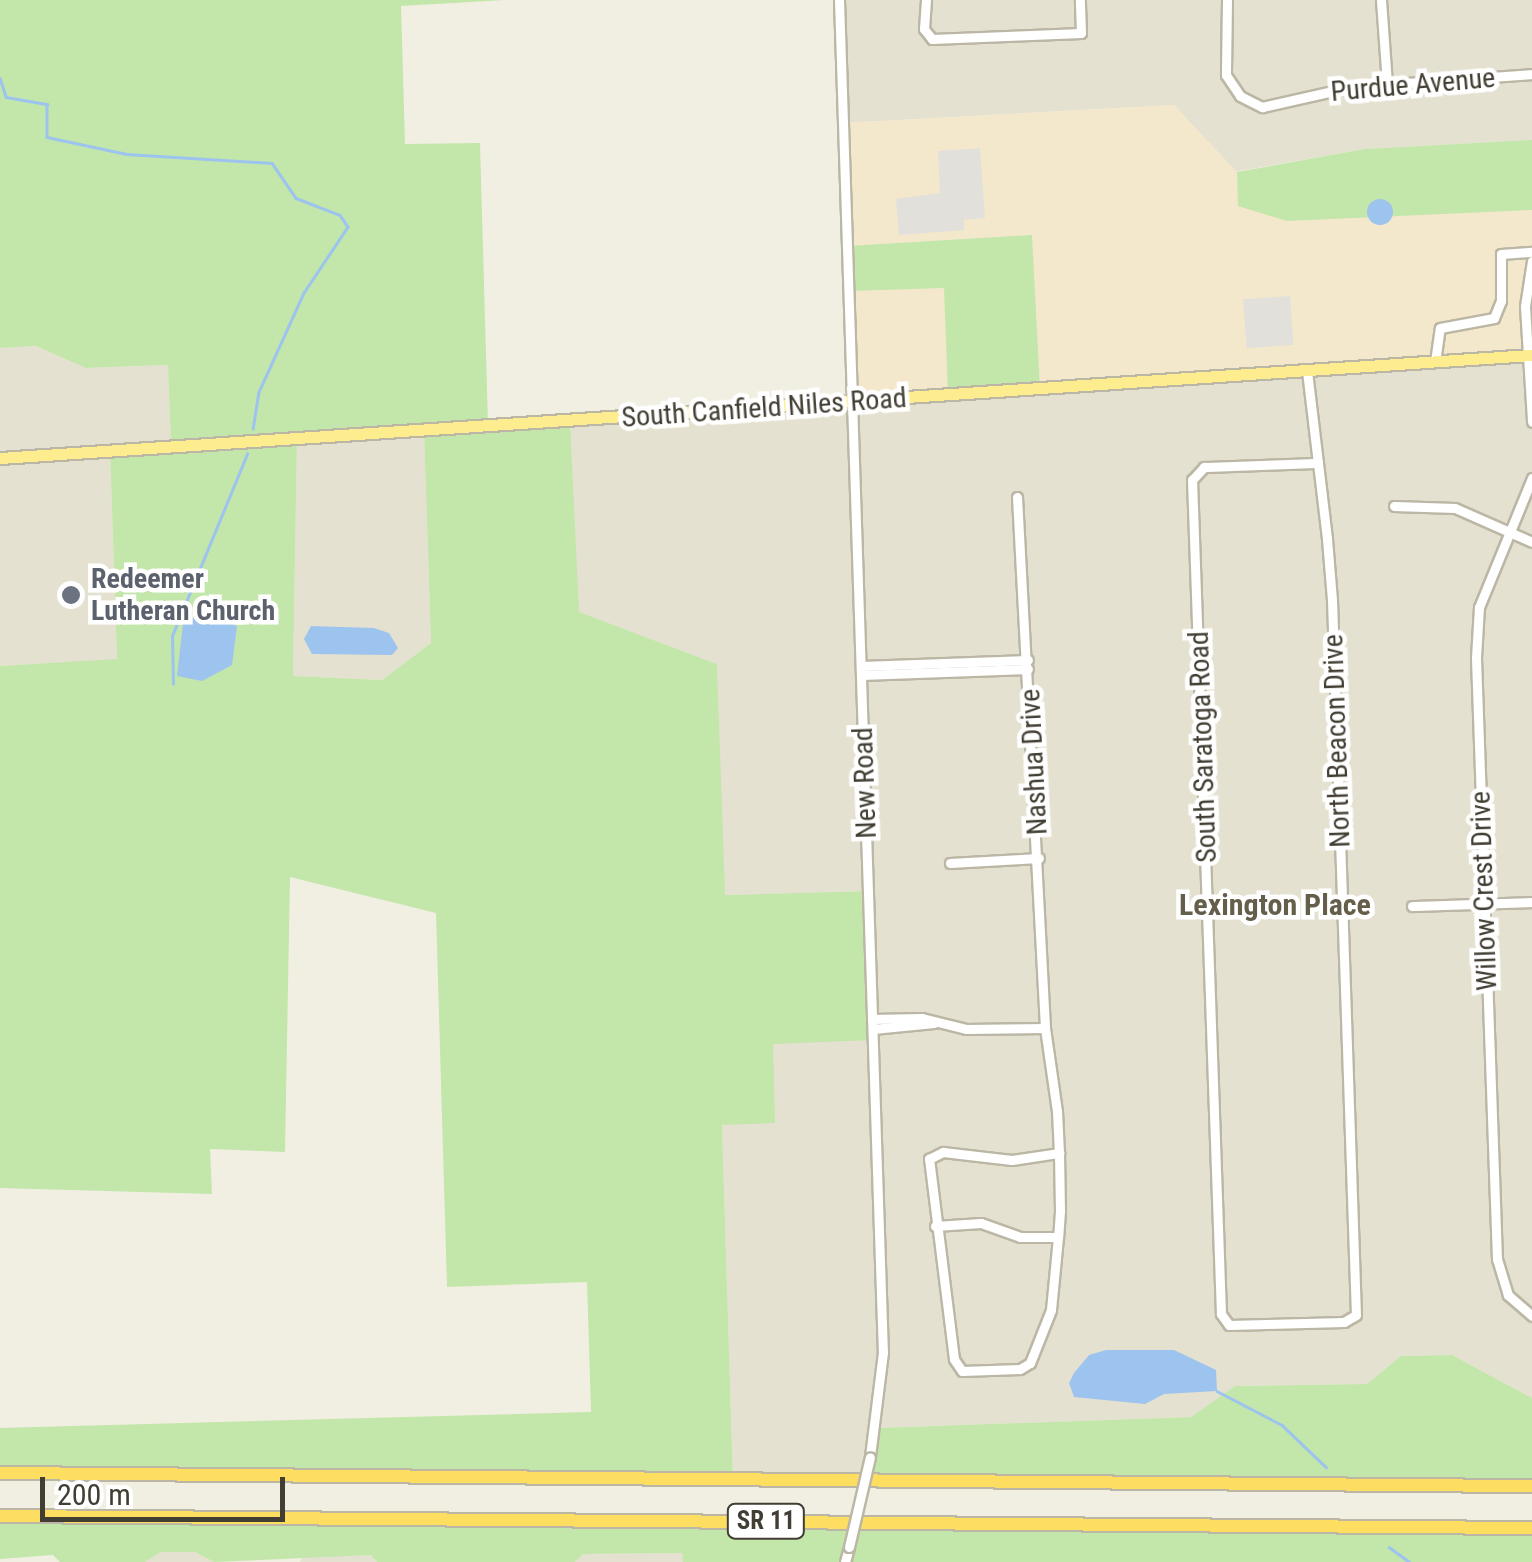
<!DOCTYPE html>
<html>
<head>
<meta charset="utf-8">
<style>
	body { margin:0 }
	#map { position:relative; width:1532px; height:1562px; overflow:hidden; background:#f1efe2; font-family:"Roboto Condensed",sans-serif }
	div>[style] { position:absolute }
	.residential>* { inset:0; background:#e5e1d0 }
	.commercial>* { inset:0; background:#f4e8cc }
	.green>* { inset:0; background:#c3e6aa }
	.parking>* { inset:0; background:#e1e0db; transform-origin:0 0 }
	.water>* { inset:0; background:#9dc3ef }
	.round { border-radius:50% }
	.stream>* { height:2.5px; margin:-1.25px; padding:0 1.25px; transform-origin:1.25px; border-radius:1.25px; background:#9dc3ef }
	.roads { filter:drop-shadow(2px 0 #bcb7a5) drop-shadow(-2px 0 #bcb7a5) drop-shadow(0 2px #bcb7a5) drop-shadow(0 -2px #bcb7a5) }
	.minor>* { height:9px; margin:-4.5px; padding:0 4.5px; transform-origin:4.5px; border-radius:4.5px; background:#fff }
	.major>* { height:11px; margin:-5.5px; padding:0 5.5px; transform-origin:5.5px; border-radius:5.5px; background:#feed8e }
	.highway>* { height:12px; margin:-6px; padding:0 6px; transform-origin:6px; border-radius:6px; background:#fdde61 }
	.bridges { filter:drop-shadow(2px 0 #bcb7a5) drop-shadow(-2px 0 #bcb7a5) drop-shadow(0 2px #bcb7a5) drop-shadow(0 -2px #bcb7a5) }
	.minor-bridge>* { height:9px; margin:-4.5px; padding:0 4.5px; transform-origin:4.5px; border-radius:4.5px; background:#fff }
	.dots>* { width:28px; height:28px; translate:-50% -50%; box-sizing:border-box; border:5px solid #fff; border-radius:50% }
	span { translate:-50% -50%; white-space:nowrap; text-align:center; line-height:1.15; -webkit-text-stroke:9px #fff; paint-order:stroke }
	.shield-label span { padding:2px 8px; background:#fff; border:2px solid; border-radius:8px; -webkit-text-stroke-width:0 }
	.shield-label { font-size:25px; color:#423e33; font-weight:700 }
	.street-label { font-size:28px; color:#423e33 }
	.worship-label { font-size:28px; color:#5b616d; font-weight:700 }
	.left { translate:0 -50%; text-align:left }
	.neighbourhood-label { font-size:30px; color:#655e4a; font-weight:700 }
	.scale { position:absolute; left:40px; top:1477px; width:245px; height:45px; box-sizing:border-box; border:5px solid #423e33; border-top:0; padding-left:12px; font-size:30px; line-height:35px; white-space:nowrap; color:#423e33; -webkit-text-stroke:8px #fff; paint-order:stroke }
</style>
</head>
<body>
<div id="map">
	<div class="residential">
		<i style="clip-path:polygon(839px 0,1532px 0,1532px 140px,1365px 149px,1233px 172px,1174px 105px,844px 123px)"></i>
		<i style="clip-path:polygon(36px 346px,87px 368px,168px 365px,171px 446px,110px 451px,117px 660px,0 666px,0 348px)"></i>
		<i style="clip-path:polygon(1532px 355px,1532px 1398px,1452px 1355px,1401px 1356px,1367px 1384px,1235px 1386px,1191px 1417px,877px 1428px,865px 1480px,733px 1479px,722px 1125px,867px 891px,724px 895px,717px 664px,578px 612px,570px 420px)"></i>
		<i style="clip-path:polygon(424px 430px,431px 643px,382px 680px,293px 676px,297px 438px)"></i>
		<i style="clip-path:polygon(161px 1552px,195px 1552px,214px 1562px,145px 1562px)"></i>
		<i style="clip-path:polygon(683px 1553px,683px 1562px,575px 1562px,583px 1554px)"></i>
		<i style="clip-path:polygon(371px 1555px,377px 1562px,300px 1562px,303px 1557px)"></i>
	</div>
	<div class="commercial">
		<i style="clip-path:polygon(1174px 105px,1237px 172px,1239px 206px,1532px 209px,1532px 355px,853px 403px,844px 123px)"></i>
	</div>
	<div class="green">
		<i style="clip-path:polygon(evenodd,0 0,505px 0,401px 6px,405px 144px,480px 143px,488px 425px,570px 420px,579px 612px,717px 664px,725px 895px,868px 891px,873px 1040px,773px 1044px,775px 1123px,722px 1125px,733px 1479px,0 1473px,0 1428px,591px 1412px,587px 1282px,447px 1287px,436px 913px,290px 877px,285px 1152px,210px 1149px,212px 1194px,0 1188px,0 666px,117px 659px,110px 450px,171px 446px,168px 365px,86px 368px,36px 346px,0 348px,0 0,424px 431px,431px 643px,382px 680px,293px 676px,297px 438px,424px 431px)"></i>
		<i style="clip-path:polygon(1532px 140px,1532px 210px,1287px 221px,1238px 206px,1237px 172px,1365px 149px)"></i>
		<i style="clip-path:polygon(1032px 235px,1040px 389px,948px 396px,944px 288px,849px 291px,848px 246px)"></i>
		<i style="clip-path:polygon(1452px 1355px,1532px 1398px,1532px 1486px,865px 1480px,877px 1428px,1191px 1417px,1235px 1386px,1367px 1384px,1401px 1356px)"></i>
		<i style="clip-path:polygon(0 1516px,1532px 1528px,1532px 1562px,683px 1562px,682px 1553px,583px 1554px,575px 1562px,377px 1562px,371px 1555px,214px 1562px,195px 1552px,161px 1552px,145px 1562px,60px 1562px,53px 1555px,0 1559px)"></i>
	</div>
	<div class="parking">
		<i style="clip-path:polygon(980px 148px,985px 218px,964px 220px,964px 230px,899px 235px,896px 199px,940px 193px,938px 151px)"></i>
		<i style="left:1290px;top:296px;width:49px;height:47px;rotate:86deg"></i>
	</div>
	<div class="water">
		<i class="round" style="left:1367px;top:199px;width:26px;height:26px"></i>
		<i style="clip-path:polygon(202px 613px,237px 626px,232px 665px,202px 681px,177px 676px,183px 624px)"></i>
		<i style="clip-path:polygon(311px 626px,374px 628px,389px 633px,398px 648px,392px 655px,312px 654px,304px 639px)"></i>
		<i style="clip-path:polygon(1106px 1350px,1174px 1350px,1216px 1370px,1217px 1391px,1164px 1394px,1145px 1404px,1074px 1397px,1069px 1383px,1074px 1373px,1089px 1355px)"></i>
	</div>
	<div class="stream">
		<i style="left:0;top:78px;width:20px;rotate:72deg"></i>
		<i style="left:6px;top:97px;width:42px;rotate:9.7deg"></i>
		<i style="left:47px;top:104px;width:33px;rotate:90deg"></i>
		<i style="left:47px;top:137px;width:81px;rotate:12.1deg"></i>
		<i style="left:126px;top:154px;width:146px;rotate:3.5deg"></i>
		<i style="left:272px;top:163px;width:42px;rotate:55.6deg"></i>
		<i style="left:296px;top:198px;width:47px;rotate:21.1deg"></i>
		<i style="left:340px;top:215px;width:14px;rotate:56deg"></i>
		<i style="left:348px;top:227px;width:79px;rotate:123.7deg"></i>
		<i style="left:304px;top:293px;width:109px;rotate:114.4deg"></i>
		<i style="left:259px;top:392px;width:37px;rotate:99deg"></i>
		<i style="left:173px;top:684px;width:48px;rotate:-91.2deg"></i>
		<i style="left:172px;top:636px;width:197px;rotate:-67.6deg"></i>
		<i style="left:1217px;top:1391px;width:73px;rotate:27.6deg"></i>
		<i style="left:1282px;top:1425px;width:61px;rotate:43.7deg"></i>
		<i style="left:1389px;top:1547px;width:26px;rotate:36deg"></i>
	</div>
	<div class="roads">
		<div class="minor">
			<i style="left:839px;top:0;width:1353px;rotate:88.14deg"></i>
			<i style="left:883px;top:1352px;width:106px;rotate:97.1deg"></i>
			<i style="left:926px;top:0;width:29px;rotate:94deg"></i>
			<i style="left:924px;top:29px;width:13px;rotate:51deg"></i>
			<i style="left:932px;top:39px;width:149px;rotate:-2.3deg"></i>
			<i style="left:1081px;top:33px;width:33px;rotate:-92deg"></i>
			<i style="left:1227px;top:0;width:75px;rotate:90.8deg"></i>
			<i style="left:1226px;top:75px;width:25px;rotate:56deg"></i>
			<i style="left:1240px;top:96px;width:25px;rotate:27deg"></i>
			<i style="left:1262px;top:107px;width:91px;rotate:-12.7deg"></i>
			<i style="left:1351px;top:87px;width:181px;rotate:-4.1deg"></i>
			<i style="left:1381px;top:0;width:84px;rotate:85.9deg"></i>
			<i style="left:1532px;top:261px;width:46px;rotate:98.8deg"></i>
			<i style="left:1525px;top:306px;width:116px;rotate:86.5deg"></i>
			<i style="left:1435px;top:362px;width:34px;rotate:-82deg"></i>
			<i style="left:1440px;top:328px;width:55px;rotate:-10.5deg"></i>
			<i style="left:1494px;top:318px;width:18px;rotate:-68deg"></i>
			<i style="left:1501px;top:301px;width:47px;rotate:-90deg"></i>
			<i style="left:1501px;top:254px;width:31px;rotate:-4deg"></i>
			<i style="left:1307px;top:371px;width:93px;rotate:83.2deg"></i>
			<i style="left:1318px;top:463px;width:77px;rotate:83.2deg"></i>
			<i style="left:1327px;top:539px;width:61px;rotate:85.3deg"></i>
			<i style="left:1332px;top:600px;width:715px;rotate:88.08deg"></i>
			<i style="left:1356px;top:1315px;width:14px;rotate:150deg"></i>
			<i style="left:1344px;top:1322px;width:115px;rotate:178.5deg"></i>
			<i style="left:1229px;top:1325px;width:14px;rotate:-126deg"></i>
			<i style="left:1221px;top:1314px;width:835px;rotate:-91.99deg"></i>
			<i style="left:1192px;top:480px;width:18px;rotate:-47deg"></i>
			<i style="left:1204px;top:467px;width:114px;rotate:-2deg"></i>
			<i style="left:1532px;top:478px;width:139px;rotate:112.3deg"></i>
			<i style="left:1479px;top:607px;width:51px;rotate:93.4deg"></i>
			<i style="left:1476px;top:658px;width:601px;rotate:88deg"></i>
			<i style="left:1497px;top:1259px;width:38px;rotate:73deg"></i>
			<i style="left:1508px;top:1295px;width:32px;rotate:41deg"></i>
			<i style="left:1017px;top:497px;width:532px;rotate:86.98deg"></i>
			<i style="left:1045px;top:1028px;width:84px;rotate:81.8deg"></i>
			<i style="left:1057px;top:1111px;width:42px;rotate:87.3deg"></i>
			<i style="left:1059px;top:1153px;width:58px;rotate:89deg"></i>
			<i style="left:1060px;top:1211px;width:26px;rotate:94deg"></i>
			<i style="left:1058px;top:1237px;width:73px;rotate:95.5deg"></i>
			<i style="left:1051px;top:1310px;width:57px;rotate:111.6deg"></i>
			<i style="left:1030px;top:1363px;width:12px;rotate:149deg"></i>
			<i style="left:1020px;top:1369px;width:58px;rotate:178deg"></i>
			<i style="left:962px;top:1371px;width:14px;rotate:-124deg"></i>
			<i style="left:954px;top:1359px;width:202px;rotate:-97.1deg"></i>
			<i style="left:929px;top:1159px;width:16px;rotate:-27deg"></i>
			<i style="left:943px;top:1152px;width:69px;rotate:6.6deg"></i>
			<i style="left:1012px;top:1160px;width:48px;rotate:-8.5deg"></i>
			<i style="left:1394px;top:506px;width:61px;rotate:1.9deg"></i>
			<i style="left:1455px;top:508px;width:84px;rotate:23.8deg"></i>
			<i style="left:861px;top:666px;width:167px;rotate:-2.1deg"></i>
			<i style="left:861px;top:675px;width:167px;rotate:-2.1deg"></i>
			<i style="left:950px;top:863px;width:89px;rotate:-3.2deg"></i>
			<i style="left:1412px;top:906px;width:120px;rotate:-1.9deg"></i>
			<i style="left:872px;top:1019px;width:50px;rotate:-1.1deg"></i>
			<i style="left:922px;top:1018px;width:45px;rotate:14deg"></i>
			<i style="left:966px;top:1029px;width:79px;rotate:-0.7deg"></i>
			<i style="left:873px;top:1029px;width:61px;rotate:-5.6deg"></i>
			<i style="left:935px;top:1226px;width:46px;rotate:-3.7deg"></i>
			<i style="left:981px;top:1223px;width:41px;rotate:19.7deg"></i>
			<i style="left:1020px;top:1237px;width:38px"></i>
			<i style="left:845px;top:1562px;width:16px;rotate:-75deg"></i>
		</div>
		<div class="major">
			<i style="left:0;top:458px;width:1535px;rotate:-3.85deg"></i>
		</div>
		<div class="highway">
			<i style="left:0;top:1473px;width:1532px;rotate:0.49deg"></i>
			<i style="left:0;top:1516px;width:1532px;rotate:0.45deg"></i>
		</div>
	</div>
	<div class="bridges">
		<div class="minor-bridge">
			<i style="left:849px;top:1547px;width:92px;rotate:-76.9deg"></i>
		</div>
	</div>
	<div class="dots">
		<i style="left:71px;top:595px;background:#6b7280"></i>
	</div>
	<div class="shield-label">
		<span style="left:766px;top:1521px">SR 11</span>
	</div>
	<div class="street-label">
		<span style="left:1413px;top:85px;rotate:-5deg">Purdue Avenue</span>
		<span style="left:764px;top:408px;rotate:-4deg">South Canfield Niles Road</span>
		<span style="left:1337px;top:741px;rotate:-92deg">North Beacon Drive</span>
		<span style="left:1203px;top:747px;rotate:-92deg">South Saratoga Road</span>
		<span style="left:1034px;top:762px;rotate:-93deg">Nashua Drive</span>
		<span style="left:865px;top:783px;rotate:-92deg">New Road</span>
		<span style="left:1484px;top:891px;rotate:-92deg">Willow Crest Drive</span>
	</div>
	<div class="worship-label">
		<span class="left" style="left:91px;top:595px">Redeemer<br>Lutheran Church</span>
	</div>
	<div class="neighbourhood-label">
		<span style="left:1275px;top:905px">Lexington Place</span>
	</div>
	<div class="scale">200 m</div>
</div>
</body>
</html>
